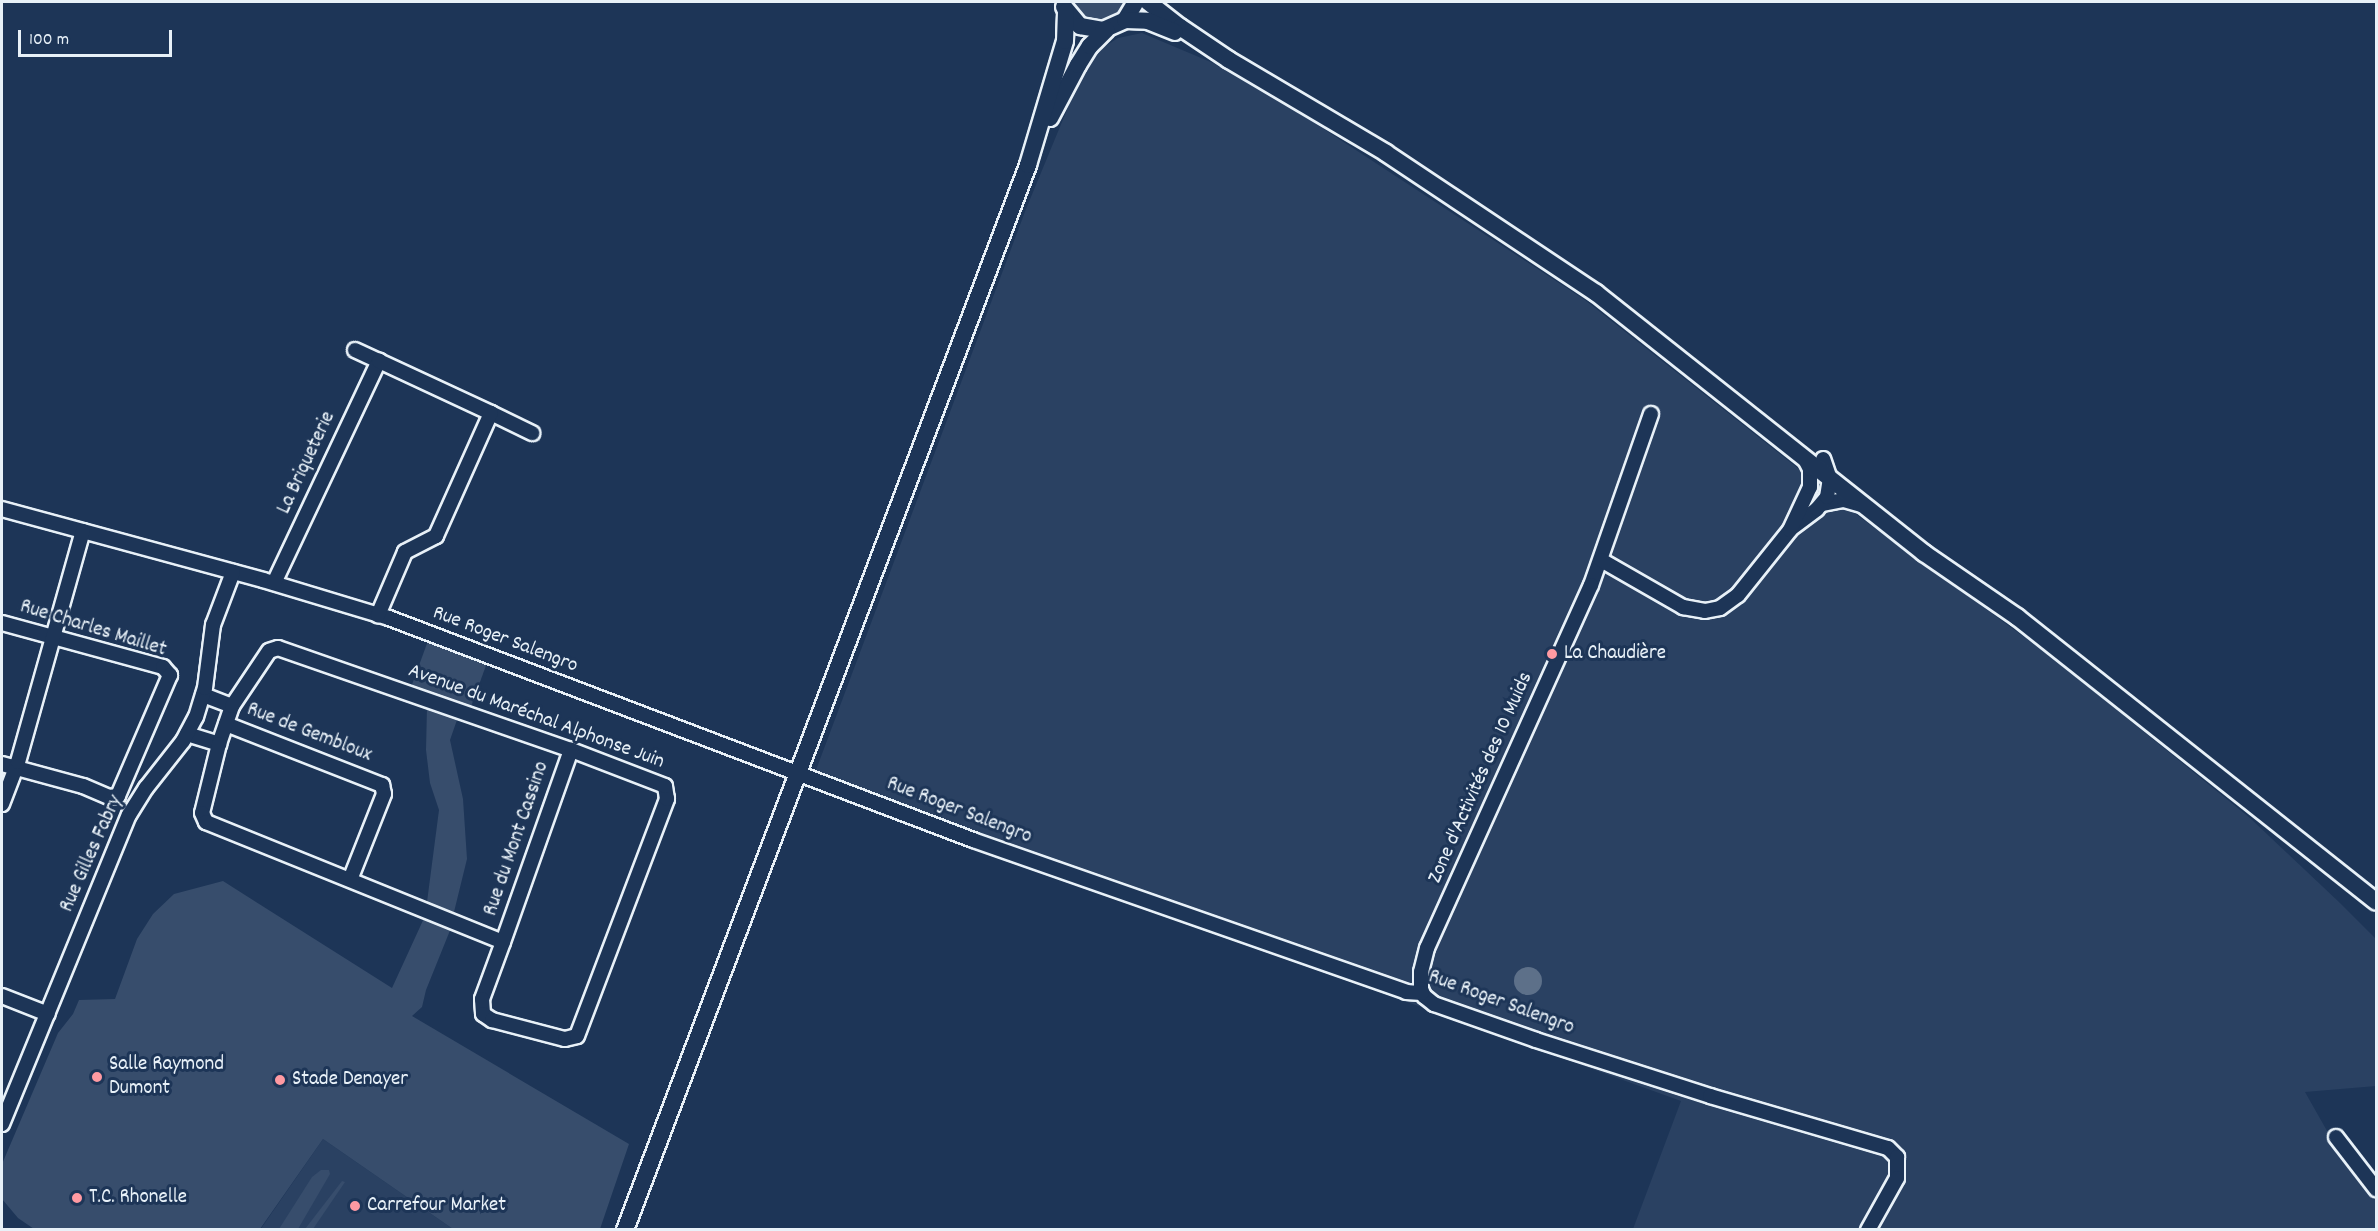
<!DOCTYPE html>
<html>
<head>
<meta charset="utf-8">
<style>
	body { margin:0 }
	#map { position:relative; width:2378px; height:1231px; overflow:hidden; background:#1d3557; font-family:Dekko,sans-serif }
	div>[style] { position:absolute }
	.built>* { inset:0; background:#2a4162 }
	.green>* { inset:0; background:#374d6c; transform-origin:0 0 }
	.water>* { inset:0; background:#5d7089 }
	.round { border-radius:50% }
	.roads { filter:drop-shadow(2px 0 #e8f1f8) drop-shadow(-2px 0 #e8f1f8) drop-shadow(0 2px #e8f1f8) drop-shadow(0 -2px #e8f1f8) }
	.minor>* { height:14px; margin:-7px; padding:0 7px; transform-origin:7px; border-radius:7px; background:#1d3557 }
	.major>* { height:16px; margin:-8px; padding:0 8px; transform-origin:8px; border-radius:8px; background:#1d3557 }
	.dots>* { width:16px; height:16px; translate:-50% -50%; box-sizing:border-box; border:3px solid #1d3557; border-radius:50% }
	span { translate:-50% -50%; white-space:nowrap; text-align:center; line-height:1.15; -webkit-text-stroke:6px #1d3557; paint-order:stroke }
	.street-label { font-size:21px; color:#e8f1f8 }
	.poi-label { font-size:21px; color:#e8f1f8 }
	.left { translate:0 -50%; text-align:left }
	.frame { position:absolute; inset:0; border:3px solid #e8f1f8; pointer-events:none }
	.scale { position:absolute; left:18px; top:30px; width:154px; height:27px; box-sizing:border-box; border:3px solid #e8f1f8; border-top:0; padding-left:8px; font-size:18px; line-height:21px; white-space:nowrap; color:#e8f1f8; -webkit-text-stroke:4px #1d3557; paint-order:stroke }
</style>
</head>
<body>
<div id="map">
	<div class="built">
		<i style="clip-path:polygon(1142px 33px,1213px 63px,1310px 120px,1585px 300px,1861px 518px,2053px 658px,2250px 818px,2340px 903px,2376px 939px,2376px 1086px,2305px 1092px,2343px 1159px,2376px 1194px,2376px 1229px,1633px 1229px,1681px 1101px,810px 786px,1026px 209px,1076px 88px,1099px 50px,1118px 38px)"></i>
		<i style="clip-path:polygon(323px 1139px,453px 1229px,260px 1230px)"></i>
	</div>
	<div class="green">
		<i style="clip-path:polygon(1073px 2px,1126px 2px,1118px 14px,1101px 21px,1083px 16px)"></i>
		<i style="left:429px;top:638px;width:63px;height:53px;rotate:20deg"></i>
		<i style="clip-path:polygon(427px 707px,458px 717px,450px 740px,463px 799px,467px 859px,454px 912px,427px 902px,439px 810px,430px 783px,426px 750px)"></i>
		<i style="clip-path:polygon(223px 881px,392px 988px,425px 916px,451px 928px,426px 990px,422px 1007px,412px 1016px,629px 1144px,600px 1229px,453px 1229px,323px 1139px,260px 1229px,34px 1229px,18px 1218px,2px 1199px,2px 1164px,58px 1033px,73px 1014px,79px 1000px,115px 999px,137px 939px,153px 914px,174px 894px)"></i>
		<i style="clip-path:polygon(321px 1170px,329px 1170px,330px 1174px,298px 1229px,279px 1229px,312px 1177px)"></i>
		<i style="clip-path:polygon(342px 1181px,345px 1182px,313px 1229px,305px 1229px)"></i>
	</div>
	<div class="water">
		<i class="round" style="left:1514px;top:967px;width:28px;height:28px"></i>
	</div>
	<div class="roads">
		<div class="minor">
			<i style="left:355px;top:350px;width:26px;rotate:25deg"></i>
			<i style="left:491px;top:413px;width:46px;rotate:26deg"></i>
			<i style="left:1651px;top:414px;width:181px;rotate:109.3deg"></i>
			<i style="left:1591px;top:585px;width:398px;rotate:114.3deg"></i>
			<i style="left:1427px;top:948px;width:25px;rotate:104deg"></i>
			<i style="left:1421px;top:972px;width:17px;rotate:90deg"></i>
			<i style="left:1421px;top:989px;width:8px;rotate:67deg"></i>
			<i style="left:1424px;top:996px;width:13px;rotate:39deg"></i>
			<i style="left:1434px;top:1004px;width:108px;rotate:19.4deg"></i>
			<i style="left:1536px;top:1040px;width:183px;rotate:17.8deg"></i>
			<i style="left:1710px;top:1096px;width:185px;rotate:16.3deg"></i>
			<i style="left:1888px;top:1148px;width:13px;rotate:45deg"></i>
			<i style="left:1897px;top:1157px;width:21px;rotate:90deg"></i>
			<i style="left:1897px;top:1178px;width:60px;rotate:119.1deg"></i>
			<i style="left:1823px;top:504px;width:21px;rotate:-11deg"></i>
			<i style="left:1844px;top:500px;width:18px;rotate:16deg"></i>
			<i style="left:2px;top:509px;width:270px;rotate:15.2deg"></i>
			<i style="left:263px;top:580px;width:132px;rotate:16.8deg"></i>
			<i style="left:389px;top:618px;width:625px;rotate:20.81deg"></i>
			<i style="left:973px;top:840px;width:459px;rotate:19.3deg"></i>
			<i style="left:1406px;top:992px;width:16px;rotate:4deg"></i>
			<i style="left:1792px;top:528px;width:31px;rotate:-37deg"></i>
			<i style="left:1817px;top:509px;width:16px;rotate:-50deg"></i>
			<i style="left:1827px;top:497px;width:18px;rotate:-81deg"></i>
			<i style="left:1830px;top:479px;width:21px;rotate:-109deg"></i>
			<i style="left:1601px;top:560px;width:95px;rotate:29.8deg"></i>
			<i style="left:1683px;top:607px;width:22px;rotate:10deg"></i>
			<i style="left:1705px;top:611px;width:15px;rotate:-11deg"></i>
			<i style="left:1720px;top:608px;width:22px;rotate:-36deg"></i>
			<i style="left:1738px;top:595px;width:83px;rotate:-51.3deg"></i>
			<i style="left:1790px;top:530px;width:47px;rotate:-65.1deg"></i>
			<i style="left:1810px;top:487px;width:18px;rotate:-90deg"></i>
			<i style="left:1810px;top:469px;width:11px;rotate:-117deg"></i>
			<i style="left:274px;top:583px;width:246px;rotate:-64.7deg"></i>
			<i style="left:379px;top:361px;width:123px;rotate:24.9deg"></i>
			<i style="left:491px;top:413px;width:135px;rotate:114.1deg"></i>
			<i style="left:436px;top:536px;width:35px;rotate:153deg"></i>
			<i style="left:405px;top:552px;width:69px;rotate:113.2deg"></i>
			<i style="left:2px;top:623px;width:167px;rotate:15.3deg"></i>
			<i style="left:163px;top:667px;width:11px;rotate:49deg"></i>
			<i style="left:170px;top:675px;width:132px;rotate:113.3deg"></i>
			<i style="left:118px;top:796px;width:9px;rotate:174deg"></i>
			<i style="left:109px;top:797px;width:28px;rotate:-157deg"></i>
			<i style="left:83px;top:786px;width:84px;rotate:-164.8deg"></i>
			<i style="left:226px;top:724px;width:168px;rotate:21.4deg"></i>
			<i style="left:382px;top:785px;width:9px;rotate:77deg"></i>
			<i style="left:384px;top:794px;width:92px;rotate:111.6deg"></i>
			<i style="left:187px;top:734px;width:34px;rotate:17deg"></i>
			<i style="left:219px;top:744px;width:40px;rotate:-71.1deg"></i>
			<i style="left:232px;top:706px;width:31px;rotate:-159deg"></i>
			<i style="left:219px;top:744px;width:71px;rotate:103.8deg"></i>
			<i style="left:202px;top:813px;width:10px;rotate:66deg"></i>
			<i style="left:206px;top:822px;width:320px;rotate:22deg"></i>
			<i style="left:503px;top:942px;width:61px;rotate:110.2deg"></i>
			<i style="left:482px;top:999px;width:15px;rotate:86deg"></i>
			<i style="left:483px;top:1014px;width:11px;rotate:34deg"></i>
			<i style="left:492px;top:1020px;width:75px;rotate:14.6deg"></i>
			<i style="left:565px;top:1039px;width:12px;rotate:-14deg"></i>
			<i style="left:577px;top:1036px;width:254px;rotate:-69.2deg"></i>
			<i style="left:667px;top:799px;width:13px;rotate:-99deg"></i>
			<i style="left:665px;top:786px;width:101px;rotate:-159deg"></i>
			<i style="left:571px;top:750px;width:310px;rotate:-160.8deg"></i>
			<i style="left:278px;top:648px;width:9px;rotate:162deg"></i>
			<i style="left:269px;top:651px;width:66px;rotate:123.9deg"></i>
			<i style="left:2px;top:804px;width:45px;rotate:-69.1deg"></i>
			<i style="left:18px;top:762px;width:240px;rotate:-74.3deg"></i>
			<i style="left:503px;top:942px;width:204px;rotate:-70.5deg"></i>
			<i style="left:2px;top:996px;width:49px;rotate:21.4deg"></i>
			<i style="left:2px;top:1124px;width:334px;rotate:-67.7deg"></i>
			<i style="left:129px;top:815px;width:32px;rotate:-58deg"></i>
			<i style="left:146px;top:788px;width:60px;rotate:-51.8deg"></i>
			<i style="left:183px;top:741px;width:27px;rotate:-62deg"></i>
			<i style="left:196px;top:717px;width:30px;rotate:-73deg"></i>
			<i style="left:205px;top:688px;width:64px;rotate:-82.8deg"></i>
			<i style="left:213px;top:625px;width:57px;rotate:-69.3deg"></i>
			<i style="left:2336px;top:1137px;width:66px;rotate:52.4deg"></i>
		</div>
		<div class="major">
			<i style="left:1148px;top:2px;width:41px;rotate:38deg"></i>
			<i style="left:1180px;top:27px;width:59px;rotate:34deg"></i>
			<i style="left:1229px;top:60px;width:182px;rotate:30.6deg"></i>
			<i style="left:1386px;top:153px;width:252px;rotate:33.7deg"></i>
			<i style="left:1596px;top:293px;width:419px;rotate:38.4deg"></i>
			<i style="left:1924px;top:553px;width:113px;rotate:34.5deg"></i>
			<i style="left:2017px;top:617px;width:458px;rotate:38.4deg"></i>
			<i style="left:1064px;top:7px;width:25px;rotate:50deg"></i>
			<i style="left:1080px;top:26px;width:23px;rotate:10deg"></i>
			<i style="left:1103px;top:30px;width:24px;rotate:-24deg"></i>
			<i style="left:1125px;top:20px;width:21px;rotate:-59deg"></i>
			<i style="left:1125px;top:20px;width:23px;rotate:2deg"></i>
			<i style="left:1148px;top:21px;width:29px;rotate:22deg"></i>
			<i style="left:1050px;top:118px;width:60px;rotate:-62.2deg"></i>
			<i style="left:1078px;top:65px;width:22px;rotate:-58deg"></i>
			<i style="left:1090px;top:46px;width:23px;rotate:-45deg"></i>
			<i style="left:625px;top:1230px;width:1139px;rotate:-69.27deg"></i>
			<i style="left:1028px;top:165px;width:129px;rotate:-73.4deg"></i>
			<i style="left:1065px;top:41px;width:29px;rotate:-88deg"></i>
		</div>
	</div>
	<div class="dots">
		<i style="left:1552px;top:654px;background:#ff9aa2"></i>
		<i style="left:97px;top:1077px;background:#ff9aa2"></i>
		<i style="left:280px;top:1080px;background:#ff9aa2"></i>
		<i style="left:77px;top:1198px;background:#ff9aa2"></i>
		<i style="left:355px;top:1206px;background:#ff9aa2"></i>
	</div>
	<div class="street-label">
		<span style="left:307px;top:463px;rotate:-65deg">La Briqueterie</span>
		<span style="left:93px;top:629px;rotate:17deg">Rue Charles Maillet</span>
		<span style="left:505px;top:640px;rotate:21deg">Rue Roger Salengro</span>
		<span style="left:536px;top:717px;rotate:20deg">Avenue du Maréchal Alphonse Juin</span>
		<span style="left:309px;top:733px;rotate:21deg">Rue de Gembloux</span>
		<span style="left:1481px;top:778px;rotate:-66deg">Zone d'Activités des 10 Muids</span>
		<span style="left:959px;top:811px;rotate:21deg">Rue Roger Salengro</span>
		<span style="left:517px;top:839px;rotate:-71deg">Rue du Mont Cassino</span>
		<span style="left:92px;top:854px;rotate:-66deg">Rue Gilles Fabry</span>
		<span style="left:1501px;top:1003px;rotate:20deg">Rue Roger Salengro</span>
	</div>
	<div class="poi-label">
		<span class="left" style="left:1564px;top:654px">La Chaudière</span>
		<span class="left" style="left:109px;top:1077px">Salle Raymond<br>Dumont</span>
		<span class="left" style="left:292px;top:1080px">Stade Denayer</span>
		<span class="left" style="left:89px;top:1198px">T.C. Rhonelle</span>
		<span class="left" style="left:367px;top:1206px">Carrefour Market</span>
	</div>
	<div class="frame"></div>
	<div class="scale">100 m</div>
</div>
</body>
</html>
